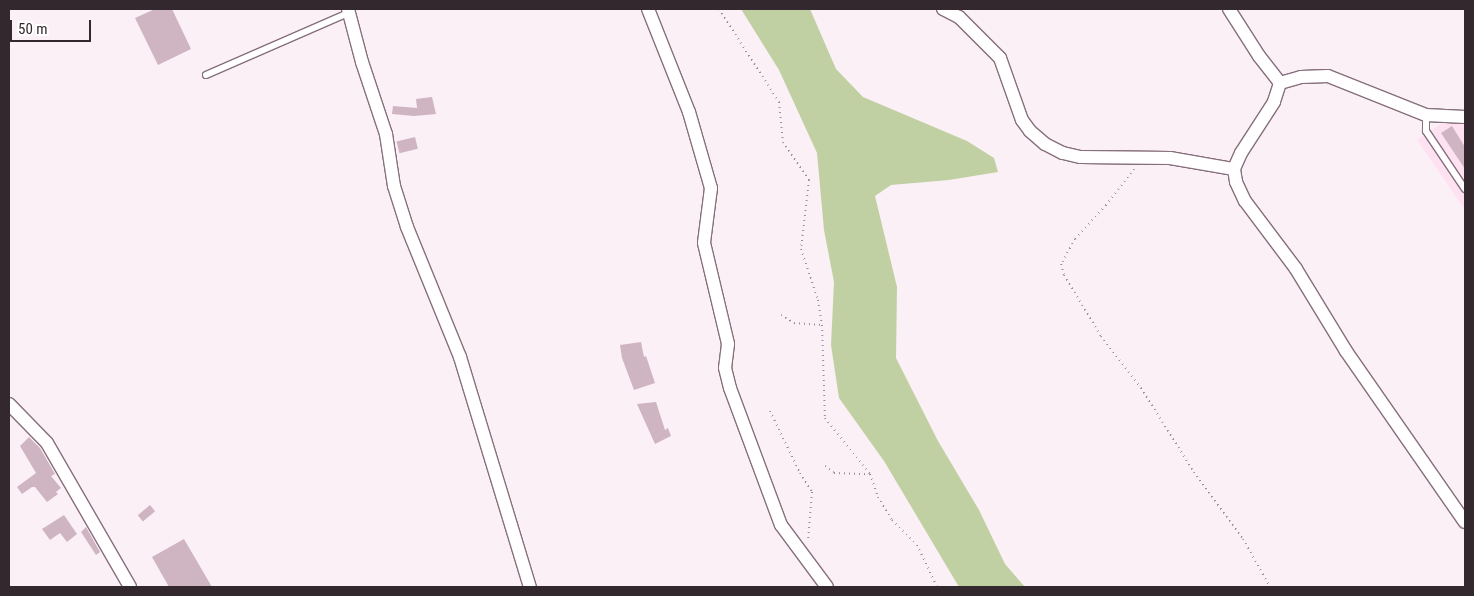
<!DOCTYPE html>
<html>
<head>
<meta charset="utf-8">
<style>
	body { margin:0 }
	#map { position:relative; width:1474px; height:596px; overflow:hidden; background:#fbf0f6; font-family:"Roboto Condensed",sans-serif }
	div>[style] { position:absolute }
	.built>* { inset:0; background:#ffe2f1 }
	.green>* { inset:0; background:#c0d0a3 }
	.building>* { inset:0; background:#cfb4c2; transform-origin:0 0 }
	.path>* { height:2px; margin-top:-1px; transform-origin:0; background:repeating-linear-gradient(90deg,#9a9095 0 1px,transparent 0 5px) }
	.roads { filter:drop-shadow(1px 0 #876f7c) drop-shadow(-1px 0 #876f7c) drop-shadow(0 1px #876f7c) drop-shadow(0 -1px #876f7c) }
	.service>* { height:6px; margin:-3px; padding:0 3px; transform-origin:3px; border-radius:3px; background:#fff }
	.minor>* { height:12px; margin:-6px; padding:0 6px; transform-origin:6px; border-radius:6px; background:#fff }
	span { translate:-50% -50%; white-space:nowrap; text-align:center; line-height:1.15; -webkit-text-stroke:5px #fff; paint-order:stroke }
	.frame { position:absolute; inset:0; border:10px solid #32282d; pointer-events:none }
	.scale { position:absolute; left:10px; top:20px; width:81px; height:22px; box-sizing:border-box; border:2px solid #32282d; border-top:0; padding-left:6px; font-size:15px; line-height:18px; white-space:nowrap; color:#32282d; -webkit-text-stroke:4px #fff; paint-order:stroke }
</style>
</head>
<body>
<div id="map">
	<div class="built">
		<i style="clip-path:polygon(1465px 107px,1465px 210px,1417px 140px)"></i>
	</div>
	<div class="green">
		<i style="clip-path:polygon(741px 9px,810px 9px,836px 69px,863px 97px,967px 141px,994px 158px,998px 172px,949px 180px,891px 185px,875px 196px,897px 287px,896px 358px,938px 441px,979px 510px,1005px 564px,1025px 587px,959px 587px,884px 461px,839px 398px,831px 345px,834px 282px,824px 230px,817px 153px,779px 70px)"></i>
	</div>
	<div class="building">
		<i style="clip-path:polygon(155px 9px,172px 9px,191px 49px,158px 65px,135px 18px)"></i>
		<i style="clip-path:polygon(432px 97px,436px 114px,414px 116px,392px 114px,393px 106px,417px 108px,416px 99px)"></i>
		<i style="clip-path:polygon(1452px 126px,1465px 147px,1465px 169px,1441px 133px)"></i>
		<i style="left:415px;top:137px;width:12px;height:19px;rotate:76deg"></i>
		<i style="clip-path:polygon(641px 342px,644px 357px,646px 356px,655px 383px,634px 390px,622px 358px,620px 345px)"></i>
		<i style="clip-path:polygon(656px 402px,665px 430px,668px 428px,671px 436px,655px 444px,637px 404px)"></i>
		<i style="clip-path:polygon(29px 437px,40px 448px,55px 474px,51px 476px,61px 488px,56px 492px,58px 494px,47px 502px,35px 487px,32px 487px,22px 494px,17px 487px,36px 473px,20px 446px)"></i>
		<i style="left:150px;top:505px;width:8px;height:16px;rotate:50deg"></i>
		<i style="clip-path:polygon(64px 515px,77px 534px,67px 542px,60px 533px,50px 540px,42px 529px)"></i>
		<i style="clip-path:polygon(86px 527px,100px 552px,96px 555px,81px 532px)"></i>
		<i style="clip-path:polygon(184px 539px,212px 587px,169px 587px,152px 557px)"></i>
	</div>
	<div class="path">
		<i style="left:719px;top:9px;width:111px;rotate:57.2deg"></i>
		<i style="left:779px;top:102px;width:40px;rotate:84.3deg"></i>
		<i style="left:783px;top:142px;width:46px;rotate:55.6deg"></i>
		<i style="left:809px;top:180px;width:69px;rotate:96.6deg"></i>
		<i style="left:801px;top:249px;width:54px;rotate:71.6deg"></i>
		<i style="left:818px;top:300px;width:25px;rotate:81deg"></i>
		<i style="left:822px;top:325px;width:93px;rotate:88.2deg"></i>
		<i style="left:825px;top:418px;width:72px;rotate:51.2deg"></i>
		<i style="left:870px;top:474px;width:24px;rotate:71deg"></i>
		<i style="left:878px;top:497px;width:27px;rotate:59deg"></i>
		<i style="left:892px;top:520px;width:35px;rotate:45deg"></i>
		<i style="left:917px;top:545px;width:47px;rotate:64.5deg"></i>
		<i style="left:1134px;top:169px;width:46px;rotate:127.9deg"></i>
		<i style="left:1106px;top:205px;width:46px;rotate:132.4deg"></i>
		<i style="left:1075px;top:239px;width:29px;rotate:119deg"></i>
		<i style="left:1061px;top:264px;width:11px;rotate:75deg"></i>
		<i style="left:1064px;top:275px;width:71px;rotate:58.8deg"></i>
		<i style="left:1101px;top:336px;width:66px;rotate:52.4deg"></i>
		<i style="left:1141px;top:388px;width:99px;rotate:57.8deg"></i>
		<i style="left:1194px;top:472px;width:83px;rotate:53.8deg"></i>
		<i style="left:1243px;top:539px;width:55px;rotate:60.6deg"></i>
		<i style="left:781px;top:315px;width:15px;rotate:32deg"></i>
		<i style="left:794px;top:323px;width:28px;rotate:4deg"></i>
		<i style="left:770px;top:411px;width:69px;rotate:64.2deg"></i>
		<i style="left:800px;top:473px;width:22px;rotate:58deg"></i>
		<i style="left:812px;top:492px;width:49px;rotate:94.7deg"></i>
		<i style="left:825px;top:466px;width:11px;rotate:38deg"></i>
		<i style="left:834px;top:473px;width:36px;rotate:2deg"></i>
	</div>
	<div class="roads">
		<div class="service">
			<i style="left:206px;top:75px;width:157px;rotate:-23.6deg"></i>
			<i style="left:1426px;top:115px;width:16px;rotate:90deg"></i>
			<i style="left:1426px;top:131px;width:70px;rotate:56.1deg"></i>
		</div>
		<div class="minor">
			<i style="left:348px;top:9px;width:55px;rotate:75.2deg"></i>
			<i style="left:362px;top:62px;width:76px;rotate:71.6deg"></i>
			<i style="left:386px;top:134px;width:53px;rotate:81.3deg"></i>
			<i style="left:394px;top:186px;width:43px;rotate:72.4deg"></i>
			<i style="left:407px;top:227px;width:140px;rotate:67.8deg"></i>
			<i style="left:460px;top:357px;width:240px;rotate:73.1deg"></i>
			<i style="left:648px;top:9px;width:111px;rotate:68.3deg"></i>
			<i style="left:689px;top:112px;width:79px;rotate:73.9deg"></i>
			<i style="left:711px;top:188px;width:55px;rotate:97.3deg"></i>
			<i style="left:704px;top:243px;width:104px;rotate:76.6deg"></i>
			<i style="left:728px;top:344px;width:24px;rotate:97deg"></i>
			<i style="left:725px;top:368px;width:21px;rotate:76deg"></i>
			<i style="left:730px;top:388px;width:146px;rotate:69.6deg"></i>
			<i style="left:781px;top:525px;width:77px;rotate:53.4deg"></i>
			<i style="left:943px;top:9px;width:18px;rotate:27deg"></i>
			<i style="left:959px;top:17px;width:58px;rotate:45deg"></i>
			<i style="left:1000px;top:58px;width:66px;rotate:70.5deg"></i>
			<i style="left:1022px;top:120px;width:14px;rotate:54deg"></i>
			<i style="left:1030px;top:131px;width:20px;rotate:41deg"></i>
			<i style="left:1045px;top:144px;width:20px;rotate:27deg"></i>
			<i style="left:1063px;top:153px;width:18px;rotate:13deg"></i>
			<i style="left:1081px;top:157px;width:89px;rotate:0.6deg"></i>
			<i style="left:1170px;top:158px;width:65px;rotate:9.8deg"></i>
			<i style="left:1229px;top:9px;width:56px;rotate:57.4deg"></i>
			<i style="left:1259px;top:56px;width:34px;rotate:52deg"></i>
			<i style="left:1280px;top:83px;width:20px;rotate:108deg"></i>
			<i style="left:1274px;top:102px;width:61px;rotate:122.9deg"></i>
			<i style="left:1241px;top:153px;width:17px;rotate:114deg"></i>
			<i style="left:1234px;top:169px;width:13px;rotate:81deg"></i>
			<i style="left:1236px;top:182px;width:21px;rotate:65deg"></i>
			<i style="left:1245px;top:201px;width:85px;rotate:53.1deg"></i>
			<i style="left:1296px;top:269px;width:96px;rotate:58.6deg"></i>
			<i style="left:1346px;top:351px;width:208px;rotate:55.2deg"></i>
			<i style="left:1280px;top:83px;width:22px;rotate:-16deg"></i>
			<i style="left:1301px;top:77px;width:27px;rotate:-2deg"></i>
			<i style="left:1328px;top:76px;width:105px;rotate:21.7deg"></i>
			<i style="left:1426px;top:115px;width:39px;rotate:3deg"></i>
			<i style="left:9px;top:404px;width:54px;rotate:45.7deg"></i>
			<i style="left:47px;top:443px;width:166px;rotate:60deg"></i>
		</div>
	</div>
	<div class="frame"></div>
	<div class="scale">50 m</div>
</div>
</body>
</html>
